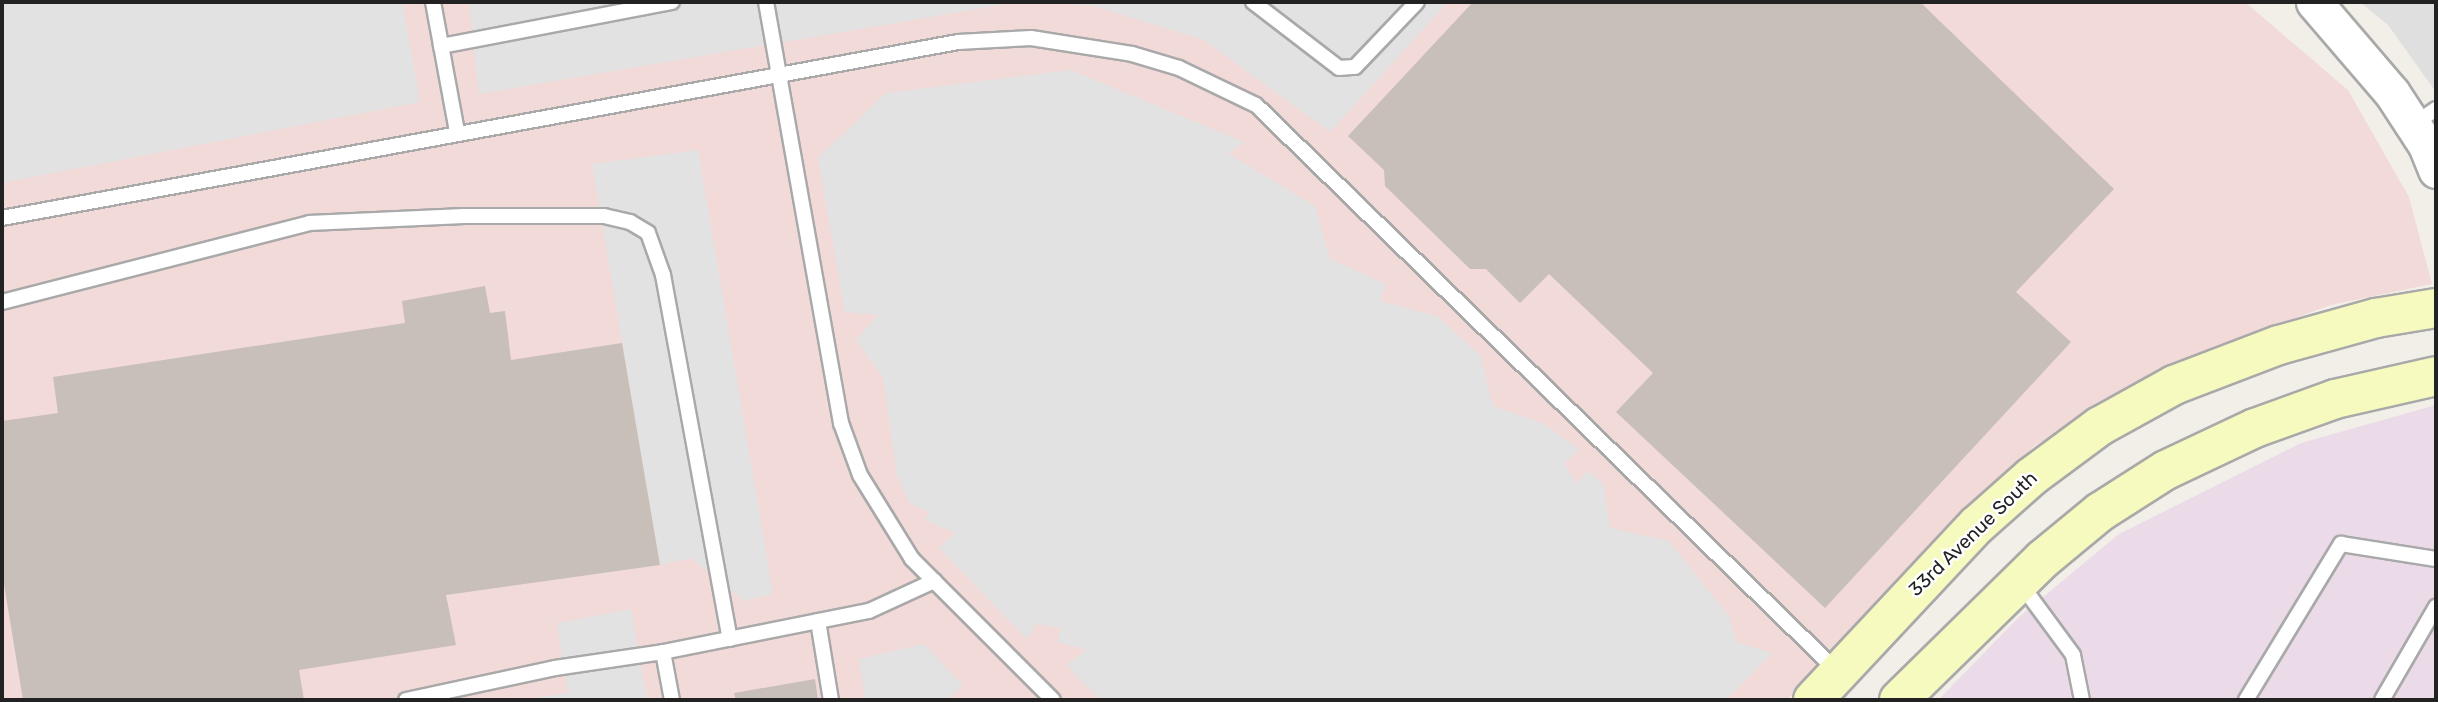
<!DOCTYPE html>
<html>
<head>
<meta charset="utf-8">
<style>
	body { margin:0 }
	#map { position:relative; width:2438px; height:702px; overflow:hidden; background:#f2efe9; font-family:Rubik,sans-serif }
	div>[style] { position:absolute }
	.residential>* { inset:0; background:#e0dfdf }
	.commercial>* { inset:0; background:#f2dad9 }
	.industrial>* { inset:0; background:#ebdbe8 }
	.parking>* { inset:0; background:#e2e2e2 }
	.building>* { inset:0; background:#c7bfb8 }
	.roads { filter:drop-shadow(2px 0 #a9a9a9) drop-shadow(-2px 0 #a9a9a9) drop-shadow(0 2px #a9a9a9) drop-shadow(0 -2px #a9a9a9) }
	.service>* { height:14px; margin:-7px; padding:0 7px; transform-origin:7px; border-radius:7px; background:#fff }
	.tertiary>* { height:35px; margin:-17.5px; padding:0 17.5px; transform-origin:17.5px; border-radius:17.5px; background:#fff }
	.secondary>* { height:38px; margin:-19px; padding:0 19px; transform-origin:19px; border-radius:19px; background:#f7fabf }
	span { translate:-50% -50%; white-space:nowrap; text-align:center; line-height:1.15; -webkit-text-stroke:5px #fff; paint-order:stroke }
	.street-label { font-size:19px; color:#222 }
	.frame { position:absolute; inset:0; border:4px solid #222; pointer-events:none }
</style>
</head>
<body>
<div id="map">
	<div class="residential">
		<i style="clip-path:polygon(2360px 2px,2436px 2px,2436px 92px,2388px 25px)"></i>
	</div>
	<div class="commercial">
		<i style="clip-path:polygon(2px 2px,2245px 2px,2348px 90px,2409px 197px,2432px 284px,2331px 305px,2281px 323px,2172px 370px,2034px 446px,1787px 700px,2px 700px)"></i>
	</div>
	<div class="industrial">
		<i style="clip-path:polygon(2436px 405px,2436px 700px,1938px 700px,2019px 617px,2119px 534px,2301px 443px)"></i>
	</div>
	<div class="parking">
		<i style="clip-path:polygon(2px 2px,402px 2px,420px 102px,2px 183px)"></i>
		<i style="clip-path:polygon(469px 2px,1018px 2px,479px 94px)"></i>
		<i style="clip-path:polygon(1028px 2px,1448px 2px,1330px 132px,1204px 40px,1094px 6px)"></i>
		<i style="clip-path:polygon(1071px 70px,1244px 142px,1229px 154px,1315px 206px,1330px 259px,1386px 284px,1380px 301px,1437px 316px,1480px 355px,1493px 406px,1542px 423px,1580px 450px,1564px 463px,1576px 484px,1587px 471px,1603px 483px,1610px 528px,1669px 541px,1729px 616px,1736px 642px,1772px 653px,1726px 700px,1100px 700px,1066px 665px,1087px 650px,1057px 642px,1061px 628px,1037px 624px,1027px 639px,939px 548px,955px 533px,925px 520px,929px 512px,910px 504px,897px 475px,883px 378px,856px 340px,878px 315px,845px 312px,818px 158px,886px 93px)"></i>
		<i style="clip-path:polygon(698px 150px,773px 594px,744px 601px,691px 558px,660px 565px,592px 164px)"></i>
		<i style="clip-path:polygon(631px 609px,647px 700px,521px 700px,568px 693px,557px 623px)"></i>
		<i style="clip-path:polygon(924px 644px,963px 685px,948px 700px,865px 700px,859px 659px)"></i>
	</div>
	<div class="building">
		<i style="clip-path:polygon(1473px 2px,1920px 2px,2114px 189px,2016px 292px,2071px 342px,1825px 608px,1616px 412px,1653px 373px,1549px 274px,1520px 303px,1486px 269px,1470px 269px,1385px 186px,1384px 170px,1348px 136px)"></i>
		<i style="clip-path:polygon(485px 286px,490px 313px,505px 311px,511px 360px,622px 343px,660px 565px,446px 595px,456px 645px,299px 670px,304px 700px,23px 700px,2px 572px,2px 421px,58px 413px,53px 377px,405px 323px,402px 301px)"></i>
		<i style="clip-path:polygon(815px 679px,818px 700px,736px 700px,734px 693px)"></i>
	</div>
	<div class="roads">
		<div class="service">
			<i style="left:433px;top:2px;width:132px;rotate:79.5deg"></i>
			<i style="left:766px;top:2px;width:428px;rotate:79.9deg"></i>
			<i style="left:841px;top:423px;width:55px;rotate:69.9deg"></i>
			<i style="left:860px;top:475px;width:99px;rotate:58.2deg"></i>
			<i style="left:912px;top:559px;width:199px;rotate:45deg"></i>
			<i style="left:1253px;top:2px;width:108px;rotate:37.5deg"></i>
			<i style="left:1339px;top:68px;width:16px;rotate:-4deg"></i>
			<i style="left:1355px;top:67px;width:90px;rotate:-46.4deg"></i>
			<i style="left:441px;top:46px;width:235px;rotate:-10.8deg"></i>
			<i style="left:2413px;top:125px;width:28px;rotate:-35deg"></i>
			<i style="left:2px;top:218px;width:972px;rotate:-10.43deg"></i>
			<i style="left:958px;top:42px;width:73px;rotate:-3.1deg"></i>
			<i style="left:1031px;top:38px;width:102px;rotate:9deg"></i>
			<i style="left:1132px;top:54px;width:49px;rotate:16.6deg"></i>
			<i style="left:1179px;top:68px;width:85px;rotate:25.7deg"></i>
			<i style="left:1256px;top:105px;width:813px;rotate:44.25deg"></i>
			<i style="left:2px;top:302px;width:317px;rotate:-14.4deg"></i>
			<i style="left:309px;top:223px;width:155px;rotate:-2.6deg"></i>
			<i style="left:464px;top:216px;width:140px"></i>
			<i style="left:604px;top:216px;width:27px;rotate:13deg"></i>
			<i style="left:630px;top:222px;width:21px;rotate:31deg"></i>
			<i style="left:648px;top:233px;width:45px;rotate:70.3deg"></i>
			<i style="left:663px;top:275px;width:370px;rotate:79.6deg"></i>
			<i style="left:2020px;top:583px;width:89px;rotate:53.6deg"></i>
			<i style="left:2073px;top:655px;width:46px;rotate:78.7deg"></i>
			<i style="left:818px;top:621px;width:80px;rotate:80.7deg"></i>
			<i style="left:663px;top:652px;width:49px;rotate:79.4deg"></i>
			<i style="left:406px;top:700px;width:152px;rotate:-12.1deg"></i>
			<i style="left:555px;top:668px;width:109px;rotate:-8.4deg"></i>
			<i style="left:663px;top:652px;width:210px;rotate:-11.3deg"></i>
			<i style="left:869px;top:611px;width:72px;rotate:-24.8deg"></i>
			<i style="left:2246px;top:700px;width:183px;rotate:-58.7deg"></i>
			<i style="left:2341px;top:544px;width:96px;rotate:9deg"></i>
			<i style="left:2382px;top:700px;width:108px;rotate:-59.9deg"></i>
		</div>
		<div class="tertiary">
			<i style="left:2314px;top:2px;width:120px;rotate:49.4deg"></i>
			<i style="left:2392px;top:93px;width:62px;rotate:56.8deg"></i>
			<i style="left:2426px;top:145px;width:27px;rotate:68deg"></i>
		</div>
		<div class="secondary">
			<i style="left:1813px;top:700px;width:240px;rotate:-46.9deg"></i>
			<i style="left:1977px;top:525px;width:72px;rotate:-41.6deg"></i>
			<i style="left:2031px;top:477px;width:86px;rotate:-36.5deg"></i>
			<i style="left:2100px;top:426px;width:85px;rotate:-29deg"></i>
			<i style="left:2174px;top:385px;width:112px;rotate:-20.9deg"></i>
			<i style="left:2279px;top:345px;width:101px;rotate:-15.6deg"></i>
			<i style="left:2376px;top:318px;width:61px;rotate:-9.5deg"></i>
			<i style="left:1899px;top:700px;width:202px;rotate:-44.4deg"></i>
			<i style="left:2043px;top:559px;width:74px;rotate:-39.5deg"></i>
			<i style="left:2100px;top:512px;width:78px;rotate:-32.5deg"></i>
			<i style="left:2166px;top:470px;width:98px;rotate:-25.3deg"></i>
			<i style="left:2255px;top:428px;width:85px;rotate:-19.9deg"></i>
			<i style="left:2335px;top:399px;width:104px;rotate:-12.8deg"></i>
		</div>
	</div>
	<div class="street-label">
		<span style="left:1973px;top:534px;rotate:-44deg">33rd Avenue South</span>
	</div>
	<div class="frame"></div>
</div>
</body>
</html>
